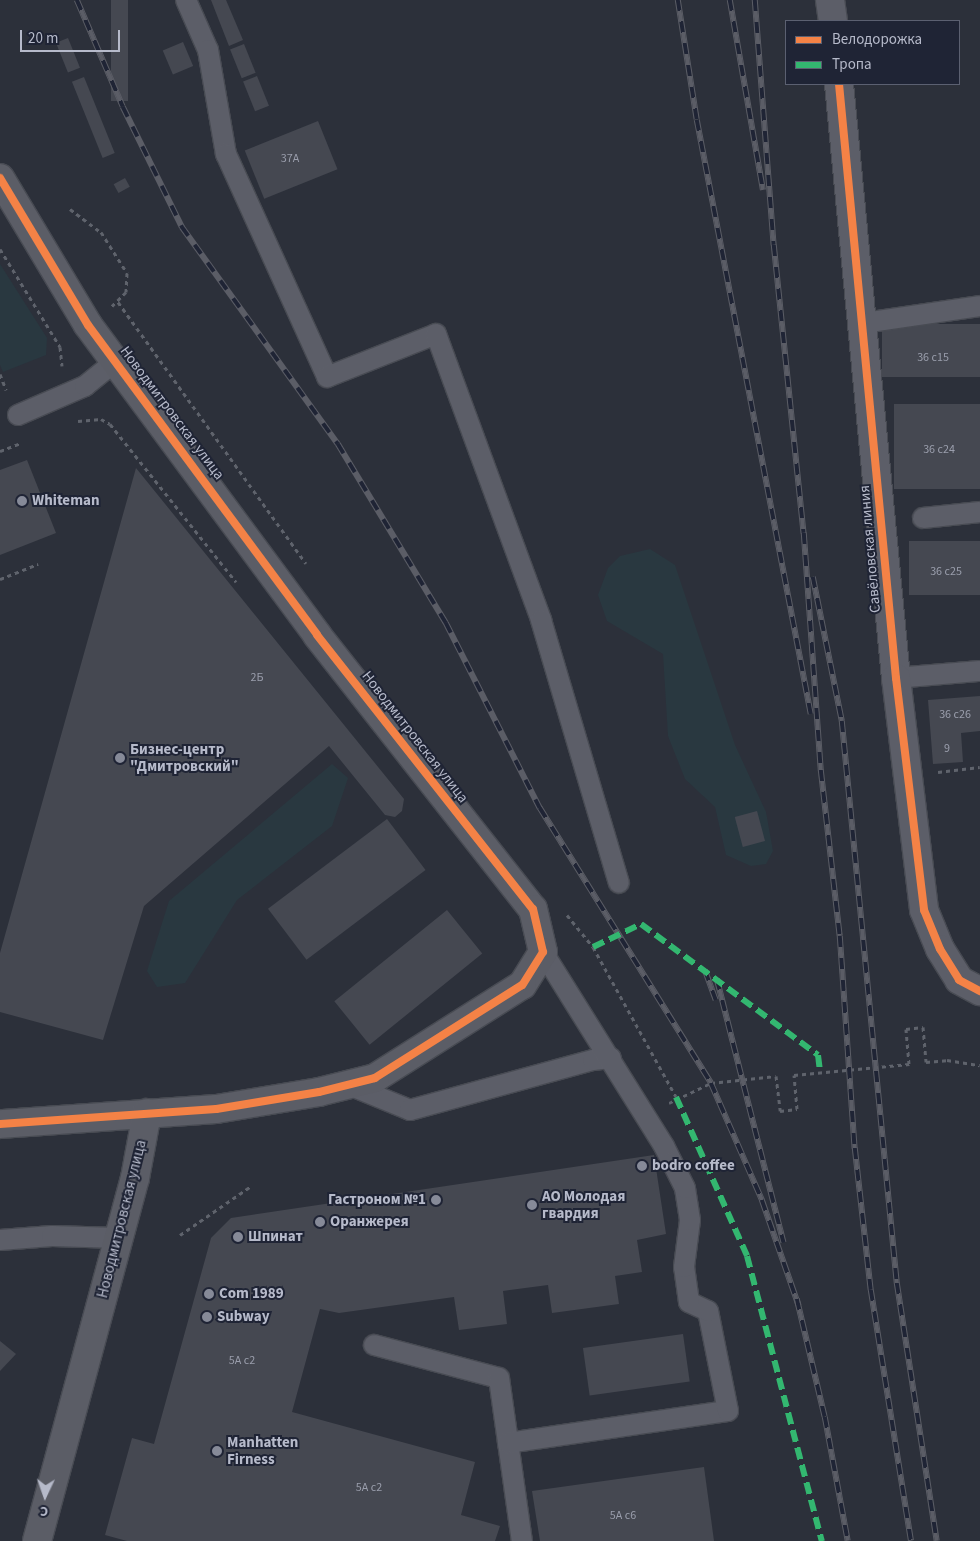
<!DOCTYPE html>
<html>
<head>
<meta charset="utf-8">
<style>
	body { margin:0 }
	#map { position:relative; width:980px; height:1541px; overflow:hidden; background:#2c303a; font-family:"Source Sans 3",sans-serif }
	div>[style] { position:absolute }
	.green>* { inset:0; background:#293840 }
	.building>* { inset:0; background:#454851; transform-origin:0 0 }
	.path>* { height:3px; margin-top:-1.5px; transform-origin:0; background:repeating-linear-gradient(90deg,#5f636c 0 4px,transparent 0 8px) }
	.roads { filter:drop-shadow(1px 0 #484b53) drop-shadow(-1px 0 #484b53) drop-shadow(0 1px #484b53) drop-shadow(0 -1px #484b53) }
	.lane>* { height:20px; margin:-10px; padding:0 10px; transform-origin:10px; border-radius:10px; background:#5c5e68 }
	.street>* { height:28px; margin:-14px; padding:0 14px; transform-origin:14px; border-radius:14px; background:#5c5e68 }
	.secondary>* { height:28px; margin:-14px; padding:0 14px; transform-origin:14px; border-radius:14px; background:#5b5d66 }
	.rail>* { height:5.5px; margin-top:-2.75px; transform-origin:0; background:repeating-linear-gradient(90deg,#1f2435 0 11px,#5b5d66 0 22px); box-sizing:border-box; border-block:1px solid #5b5d66 }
	.quiet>* { height:6px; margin-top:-3px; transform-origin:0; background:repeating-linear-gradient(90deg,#33b770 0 12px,transparent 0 18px) }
	.cycleway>* { height:8px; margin:-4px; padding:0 4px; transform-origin:4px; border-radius:4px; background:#f48246 }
	.dots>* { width:14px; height:14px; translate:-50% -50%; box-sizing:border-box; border:2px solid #1f2435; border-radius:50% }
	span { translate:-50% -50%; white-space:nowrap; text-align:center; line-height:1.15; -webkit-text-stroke:4px #1f2435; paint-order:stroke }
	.number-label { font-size:12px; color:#9a9eac }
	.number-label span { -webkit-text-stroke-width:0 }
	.street-label { font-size:15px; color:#b6baca }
	.poi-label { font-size:15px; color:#b6baca; font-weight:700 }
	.left { translate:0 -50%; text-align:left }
	.right { translate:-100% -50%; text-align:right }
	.legend { position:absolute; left:785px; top:20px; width:175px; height:65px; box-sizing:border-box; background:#1f2435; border:1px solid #5b6071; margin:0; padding:6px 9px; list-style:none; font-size:15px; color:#b6baca }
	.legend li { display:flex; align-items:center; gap:10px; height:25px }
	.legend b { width:25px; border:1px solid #5b6071 }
	.north { position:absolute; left:20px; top:1471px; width:50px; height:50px; -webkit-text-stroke:4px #1f2435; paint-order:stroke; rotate:183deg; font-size:14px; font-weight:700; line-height:20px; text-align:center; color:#b6baca }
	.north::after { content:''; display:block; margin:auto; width:18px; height:22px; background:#b6baca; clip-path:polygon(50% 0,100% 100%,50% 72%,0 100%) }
	.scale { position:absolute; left:20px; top:30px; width:100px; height:22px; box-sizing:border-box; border:2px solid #b6baca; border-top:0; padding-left:6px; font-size:15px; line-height:18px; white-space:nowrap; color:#b6baca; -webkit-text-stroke:4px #1f2435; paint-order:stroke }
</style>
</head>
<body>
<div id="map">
	<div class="green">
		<i style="clip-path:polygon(0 264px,47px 338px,46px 355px,3px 372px,0 365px)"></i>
		<i style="clip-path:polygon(650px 549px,675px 565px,735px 745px,766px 812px,773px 851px,766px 864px,751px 866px,726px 855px,715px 807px,685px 779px,668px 736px,663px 654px,607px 621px,598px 595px,608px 568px,620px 556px)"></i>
		<i style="clip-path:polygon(332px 764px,348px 778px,332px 826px,237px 900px,185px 983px,157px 987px,147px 971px,169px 901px)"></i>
	</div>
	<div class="building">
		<i style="left:111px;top:0;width:17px;height:101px"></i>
		<i style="clip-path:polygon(211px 0,226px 0,243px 40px,229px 46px)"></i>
		<i style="left:68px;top:38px;width:32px;height:13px;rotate:68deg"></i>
		<i style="left:183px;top:42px;width:26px;height:22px;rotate:67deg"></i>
		<i style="left:244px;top:44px;width:31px;height:15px;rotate:68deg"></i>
		<i style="left:257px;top:76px;width:32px;height:15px;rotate:68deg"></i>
		<i style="left:84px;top:77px;width:82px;height:13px;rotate:68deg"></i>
		<i style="left:318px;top:121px;width:52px;height:79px;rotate:68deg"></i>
		<i style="left:125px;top:178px;width:10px;height:13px;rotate:61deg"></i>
		<i style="left:980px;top:324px;width:53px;height:98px;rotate:90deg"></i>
		<i style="left:980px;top:404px;width:85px;height:86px;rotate:90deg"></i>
		<i style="clip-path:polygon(27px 460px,56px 533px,0 555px,0 470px)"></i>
		<i style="clip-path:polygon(136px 468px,404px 799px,402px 811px,395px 817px,385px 815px,329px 746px,144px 906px,103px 1040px,0 1012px,0 953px)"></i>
		<i style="left:980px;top:541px;width:54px;height:71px;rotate:90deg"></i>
		<i style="clip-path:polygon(980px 696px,980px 731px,961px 733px,963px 762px,933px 764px,928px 700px)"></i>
		<i style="left:757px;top:811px;width:31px;height:23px;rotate:75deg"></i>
		<i style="left:387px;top:819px;width:64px;height:149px;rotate:53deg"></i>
		<i style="left:447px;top:910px;width:56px;height:145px;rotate:51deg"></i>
		<i style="clip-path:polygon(654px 1155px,666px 1234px,637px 1240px,642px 1272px,615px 1276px,619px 1304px,552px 1313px,548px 1285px,503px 1291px,507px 1324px,459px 1330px,454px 1297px,339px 1313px,320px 1309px,292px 1412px,475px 1462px,461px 1515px,500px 1526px,495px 1541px,127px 1541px,105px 1535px,132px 1438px,154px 1444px,211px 1238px,231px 1218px)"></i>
		<i style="left:683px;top:1334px;width:48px;height:101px;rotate:82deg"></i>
		<i style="clip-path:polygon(0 1341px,16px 1354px,0 1371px)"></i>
		<i style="clip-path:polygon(704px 1467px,714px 1541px,540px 1541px,532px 1491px)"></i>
	</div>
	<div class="path">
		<i style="left:70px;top:209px;width:39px;rotate:37deg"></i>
		<i style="left:101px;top:232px;width:49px;rotate:57.6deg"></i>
		<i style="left:127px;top:273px;width:19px;rotate:93deg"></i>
		<i style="left:126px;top:292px;width:20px;rotate:135deg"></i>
		<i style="left:0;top:249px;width:115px;rotate:58.5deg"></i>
		<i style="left:60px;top:347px;width:19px;rotate:84deg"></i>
		<i style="left:118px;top:302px;width:322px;rotate:54.3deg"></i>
		<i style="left:0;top:374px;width:17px;rotate:69deg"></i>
		<i style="left:78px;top:421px;width:23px;rotate:-5deg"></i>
		<i style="left:101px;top:419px;width:10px;rotate:29deg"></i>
		<i style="left:110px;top:424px;width:202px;rotate:51.4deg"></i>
		<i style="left:0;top:451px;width:22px;rotate:-21deg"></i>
		<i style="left:0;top:579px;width:41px;rotate:-21.5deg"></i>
		<i style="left:938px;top:772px;width:42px;rotate:-6.8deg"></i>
		<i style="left:567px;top:915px;width:41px;rotate:50.9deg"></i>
		<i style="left:593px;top:947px;width:171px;rotate:61deg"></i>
		<i style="left:669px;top:1103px;width:47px;rotate:-25.5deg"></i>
		<i style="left:711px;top:1083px;width:65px;rotate:-6.1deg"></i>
		<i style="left:776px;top:1076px;width:35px;rotate:83deg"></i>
		<i style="left:780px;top:1111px;width:17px;rotate:-7deg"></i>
		<i style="left:797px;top:1109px;width:34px;rotate:-95deg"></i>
		<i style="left:794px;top:1075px;width:116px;rotate:-5.5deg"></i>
		<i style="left:909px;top:1064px;width:35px;rotate:-95deg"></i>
		<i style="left:906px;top:1029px;width:17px;rotate:-7deg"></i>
		<i style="left:923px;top:1027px;width:35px;rotate:85deg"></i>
		<i style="left:926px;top:1062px;width:21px;rotate:-5deg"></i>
		<i style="left:947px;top:1060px;width:33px;rotate:9deg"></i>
		<i style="left:180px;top:1235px;width:86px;rotate:-34.6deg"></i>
	</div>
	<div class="roads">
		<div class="lane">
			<i style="left:186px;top:0;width:55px;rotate:66.3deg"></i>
			<i style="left:208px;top:50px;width:106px;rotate:80.2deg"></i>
			<i style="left:226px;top:154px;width:245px;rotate:65.6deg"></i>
			<i style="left:327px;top:377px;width:117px;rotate:-21.5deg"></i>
			<i style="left:436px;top:334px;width:305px;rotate:69.8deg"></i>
			<i style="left:541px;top:620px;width:274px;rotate:73.5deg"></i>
			<i style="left:864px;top:323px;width:117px;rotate:-8.3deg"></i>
			<i style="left:18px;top:415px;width:73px;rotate:-23.4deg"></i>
			<i style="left:85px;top:386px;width:40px;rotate:-39deg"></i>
			<i style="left:923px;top:518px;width:57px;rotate:-6deg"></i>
			<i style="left:896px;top:678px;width:84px;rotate:-4.8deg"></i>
			<i style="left:349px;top:1085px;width:66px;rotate:22.3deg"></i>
			<i style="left:410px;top:1110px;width:190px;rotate:-15.3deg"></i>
			<i style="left:593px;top:1060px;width:18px;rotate:-6deg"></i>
			<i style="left:0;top:1240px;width:52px;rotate:-4.4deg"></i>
			<i style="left:52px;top:1236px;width:67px;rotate:1.7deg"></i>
			<i style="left:374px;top:1345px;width:129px;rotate:14.8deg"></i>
			<i style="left:499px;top:1378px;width:165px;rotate:82deg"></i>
			<i style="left:508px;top:1443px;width:222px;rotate:-8.3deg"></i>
			<i style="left:728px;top:1411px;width:102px;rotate:-101.3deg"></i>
			<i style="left:708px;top:1311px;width:21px;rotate:-155deg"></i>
			<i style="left:689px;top:1302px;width:35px;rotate:-98deg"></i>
			<i style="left:684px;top:1267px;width:47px;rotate:-82.7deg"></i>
			<i style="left:690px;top:1220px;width:32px;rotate:-99deg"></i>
			<i style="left:685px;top:1188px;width:47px;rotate:-116.6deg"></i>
			<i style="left:664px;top:1146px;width:229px;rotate:-122deg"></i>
		</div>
		<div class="street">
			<i style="left:830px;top:0;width:21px;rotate:82deg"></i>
			<i style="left:839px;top:84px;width:597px;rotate:84.52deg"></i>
			<i style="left:896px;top:678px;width:234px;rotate:83.1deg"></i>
			<i style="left:924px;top:910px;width:42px;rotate:67.7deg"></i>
			<i style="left:940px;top:949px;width:36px;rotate:58deg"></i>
			<i style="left:959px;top:980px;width:24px;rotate:28deg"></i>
		</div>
		<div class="secondary">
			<i style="left:0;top:178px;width:171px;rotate:59.1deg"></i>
			<i style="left:88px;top:325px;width:385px;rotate:53.5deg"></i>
			<i style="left:317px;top:635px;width:349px;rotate:51.8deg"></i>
			<i style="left:533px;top:909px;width:44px;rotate:76.9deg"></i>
			<i style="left:543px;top:952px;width:39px;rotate:122deg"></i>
			<i style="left:522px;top:985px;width:174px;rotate:147.7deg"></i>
			<i style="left:375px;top:1078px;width:58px;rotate:166deg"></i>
			<i style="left:319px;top:1092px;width:104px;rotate:170.6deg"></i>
			<i style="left:216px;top:1109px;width:217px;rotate:176deg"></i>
			<i style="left:37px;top:1541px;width:376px;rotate:-74.9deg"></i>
			<i style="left:135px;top:1178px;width:66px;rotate:-79.5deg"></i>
		</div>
	</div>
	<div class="rail">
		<i style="left:77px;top:0;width:116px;rotate:66.7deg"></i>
		<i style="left:123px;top:107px;width:134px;rotate:63.8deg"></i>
		<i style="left:182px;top:227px;width:267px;rotate:54.3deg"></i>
		<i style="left:338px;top:444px;width:209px;rotate:58.9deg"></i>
		<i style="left:446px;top:623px;width:208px;rotate:63.1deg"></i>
		<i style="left:540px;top:808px;width:324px;rotate:58.1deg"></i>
		<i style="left:711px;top:1083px;width:128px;rotate:66.4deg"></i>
		<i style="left:762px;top:1200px;width:112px;rotate:70.8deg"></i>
		<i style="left:678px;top:0;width:121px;rotate:81deg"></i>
		<i style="left:697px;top:120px;width:605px;rotate:79.14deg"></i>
		<i style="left:730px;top:0;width:193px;rotate:80.1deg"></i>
		<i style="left:755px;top:0;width:246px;rotate:85.6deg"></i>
		<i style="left:774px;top:245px;width:290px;rotate:84.1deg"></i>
		<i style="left:804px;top:533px;width:238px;rotate:85.9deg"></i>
		<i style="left:821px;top:770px;width:167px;rotate:83.5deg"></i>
		<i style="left:840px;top:936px;width:213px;rotate:86deg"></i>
		<i style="left:855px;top:1148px;width:143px;rotate:83.6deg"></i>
		<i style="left:871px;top:1290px;width:254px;rotate:80.9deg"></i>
		<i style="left:813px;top:577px;width:147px;rotate:78.6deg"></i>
		<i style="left:842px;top:721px;width:565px;rotate:84.41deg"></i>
		<i style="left:897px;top:1283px;width:261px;rotate:81.2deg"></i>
		<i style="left:705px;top:970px;width:32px;rotate:70deg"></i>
		<i style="left:717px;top:979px;width:272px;rotate:75.8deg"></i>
		<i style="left:797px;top:1299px;width:121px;rotate:76.7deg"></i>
		<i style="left:825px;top:1417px;width:126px;rotate:79.5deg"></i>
	</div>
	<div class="quiet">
		<i style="left:593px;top:947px;width:53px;rotate:-25.6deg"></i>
		<i style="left:641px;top:924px;width:220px;rotate:36.5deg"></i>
		<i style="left:818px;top:1055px;width:17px;rotate:83deg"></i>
		<i style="left:676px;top:1097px;width:174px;rotate:65.9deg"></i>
		<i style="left:747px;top:1256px;width:295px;rotate:75.3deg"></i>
	</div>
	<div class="cycleway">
		<i style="left:839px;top:84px;width:597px;rotate:84.52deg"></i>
		<i style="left:896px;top:678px;width:234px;rotate:83.1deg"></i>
		<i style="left:924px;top:910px;width:42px;rotate:67.7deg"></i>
		<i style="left:940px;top:949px;width:36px;rotate:58deg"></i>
		<i style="left:959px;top:980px;width:24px;rotate:28deg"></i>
		<i style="left:0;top:178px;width:171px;rotate:59.1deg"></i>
		<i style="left:88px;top:325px;width:385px;rotate:53.5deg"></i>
		<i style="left:317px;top:635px;width:349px;rotate:51.8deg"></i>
		<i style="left:533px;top:909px;width:44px;rotate:76.9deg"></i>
		<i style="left:543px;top:952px;width:39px;rotate:122deg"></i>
		<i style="left:522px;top:985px;width:174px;rotate:147.7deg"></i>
		<i style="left:375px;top:1078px;width:58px;rotate:166deg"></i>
		<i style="left:319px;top:1092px;width:104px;rotate:170.6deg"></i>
		<i style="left:216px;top:1109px;width:217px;rotate:176deg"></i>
	</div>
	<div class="dots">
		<i style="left:22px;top:501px;background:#868a98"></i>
		<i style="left:120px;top:758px;background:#868a98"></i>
		<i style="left:642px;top:1166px;background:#868a98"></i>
		<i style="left:436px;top:1200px;background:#868a98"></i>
		<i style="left:532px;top:1205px;background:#868a98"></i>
		<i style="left:320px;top:1222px;background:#868a98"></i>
		<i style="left:238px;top:1237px;background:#868a98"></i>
		<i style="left:209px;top:1294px;background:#868a98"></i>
		<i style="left:207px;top:1317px;background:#868a98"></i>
		<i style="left:217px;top:1451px;background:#868a98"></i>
	</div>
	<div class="number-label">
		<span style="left:290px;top:159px">37А</span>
		<span style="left:933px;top:358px">36 с15</span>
		<span style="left:939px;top:450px">36 с24</span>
		<span style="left:946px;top:572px">36 с25</span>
		<span style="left:257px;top:678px">2Б</span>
		<span style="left:955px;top:715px">36 с26</span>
		<span style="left:947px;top:749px">9</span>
		<span style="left:242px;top:1361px">5А с2</span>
		<span style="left:369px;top:1488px">5А с2</span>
		<span style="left:623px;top:1516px">5А с6</span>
	</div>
	<div class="street-label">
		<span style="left:172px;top:413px;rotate:53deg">Новодмитровская улица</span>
		<span style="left:870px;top:549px;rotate:-95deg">Савёловская линия</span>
		<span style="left:415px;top:737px;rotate:52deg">Новодмитровская улица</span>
		<span style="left:122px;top:1219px;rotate:-76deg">Новодмитровская улица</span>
	</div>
	<div class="poi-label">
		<span class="left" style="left:32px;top:501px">Whiteman</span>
		<span class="left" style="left:130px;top:758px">Бизнес-центр<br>"Дмитровский"</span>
		<span class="left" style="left:652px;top:1166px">bodro coffee</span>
		<span class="left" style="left:542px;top:1205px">АО Молодая<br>гвардия</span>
		<span class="right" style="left:426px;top:1200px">Гастроном №1</span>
		<span class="left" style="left:330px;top:1222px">Оранжерея</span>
		<span class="left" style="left:248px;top:1237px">Шпинат</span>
		<span class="left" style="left:219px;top:1294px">Com 1989</span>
		<span class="left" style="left:217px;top:1317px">Subway</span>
		<span class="left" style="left:227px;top:1451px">Manhatten<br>Firness</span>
	</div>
	<ul class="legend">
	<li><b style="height:6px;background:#f48246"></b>Велодорожка</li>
	<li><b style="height:6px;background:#33b770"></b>Тропа</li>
	</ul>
	<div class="north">С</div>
	<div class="scale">20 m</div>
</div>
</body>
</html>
